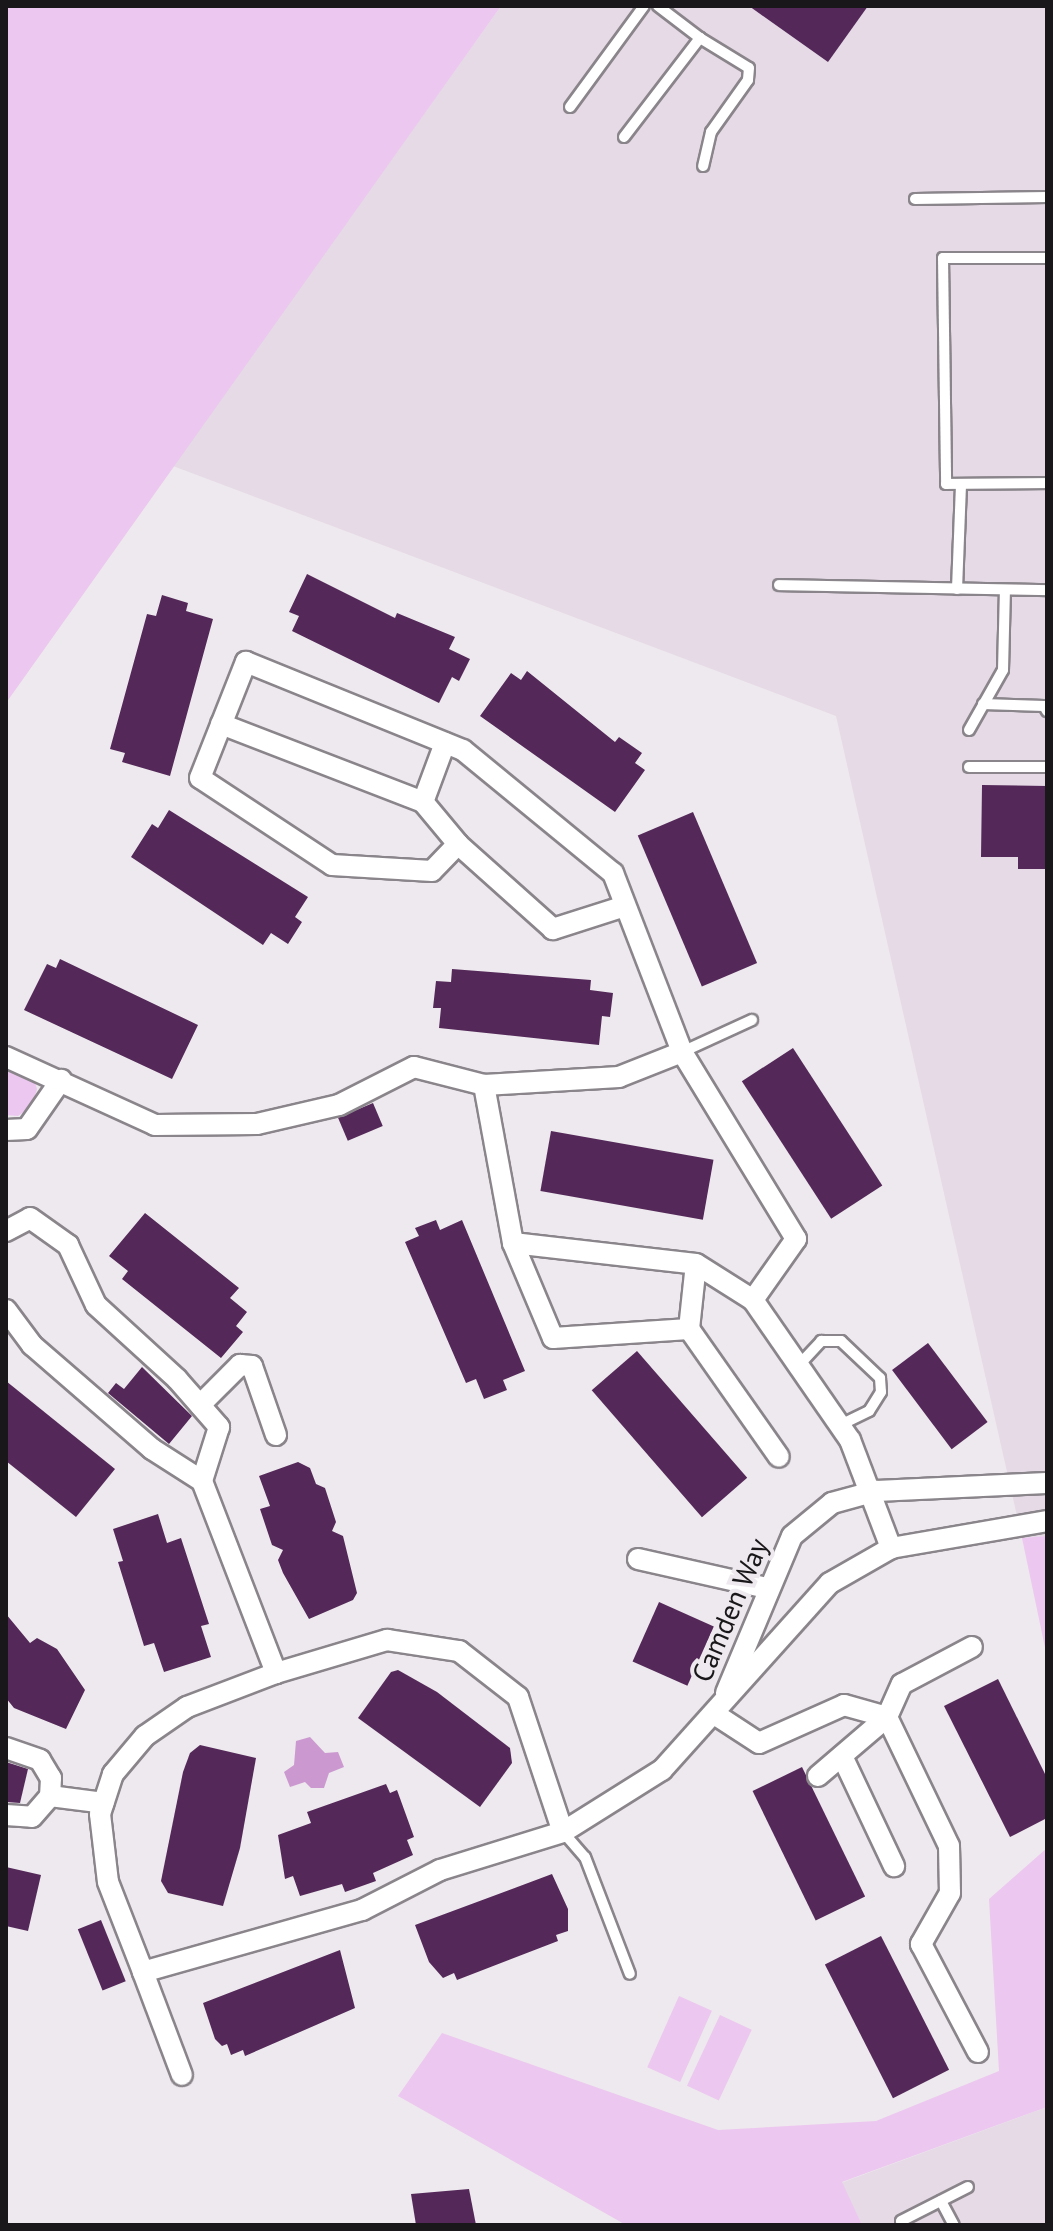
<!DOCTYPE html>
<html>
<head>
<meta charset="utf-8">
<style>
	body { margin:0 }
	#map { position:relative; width:1053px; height:2231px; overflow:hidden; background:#eee9ee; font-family:"PT Sans",sans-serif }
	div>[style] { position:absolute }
	.built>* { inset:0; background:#e5dae6 }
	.green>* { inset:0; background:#ecc7ef; transform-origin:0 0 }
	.water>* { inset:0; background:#cb99d0 }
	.building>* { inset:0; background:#542959; transform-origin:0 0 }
	.roads { filter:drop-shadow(2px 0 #8a858a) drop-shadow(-2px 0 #8a858a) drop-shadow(0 2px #8a858a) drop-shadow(0 -2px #8a858a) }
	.service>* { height:10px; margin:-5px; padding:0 5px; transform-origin:5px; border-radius:5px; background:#fff }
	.minor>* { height:20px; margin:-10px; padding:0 10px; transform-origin:10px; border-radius:10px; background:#fff }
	span { translate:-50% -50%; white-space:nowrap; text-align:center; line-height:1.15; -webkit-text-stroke:8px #eee9ee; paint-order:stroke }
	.street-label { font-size:28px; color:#191719 }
	.frame { position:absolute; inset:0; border:8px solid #191719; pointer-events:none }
</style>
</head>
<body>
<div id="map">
	<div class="built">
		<i style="clip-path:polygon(501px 6px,1047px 6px,1047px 1536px,1022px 1538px,836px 716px,173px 466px)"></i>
		<i style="clip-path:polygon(1047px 2107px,1047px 2225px,862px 2225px,841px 2183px)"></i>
	</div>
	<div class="green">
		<i style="clip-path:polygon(6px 6px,501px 6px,6px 703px)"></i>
		<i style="clip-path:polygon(6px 1066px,34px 1080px,37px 1089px,32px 1106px,18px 1116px,6px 1115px)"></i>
		<i style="clip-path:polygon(1047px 1536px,1047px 1657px,1022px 1538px)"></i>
		<i style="clip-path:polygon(1047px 1848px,1047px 2107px,842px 2182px,862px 2225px,626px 2225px,398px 2096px,442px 2033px,718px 2130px,876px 2121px,999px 2071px,989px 1899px)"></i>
		<i style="left:679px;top:1996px;width:36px;height:78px;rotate:24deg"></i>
		<i style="left:720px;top:2015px;width:35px;height:78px;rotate:25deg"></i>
	</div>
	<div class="water">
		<i style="clip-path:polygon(310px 1737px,325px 1753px,338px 1752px,344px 1767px,329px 1773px,324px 1788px,311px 1788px,305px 1782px,290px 1787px,284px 1772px,294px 1765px,296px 1741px)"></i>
	</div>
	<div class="building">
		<i style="clip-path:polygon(749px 6px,868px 6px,828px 62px)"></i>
		<i style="clip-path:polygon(307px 574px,395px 618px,397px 613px,455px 637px,449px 649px,470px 659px,459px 681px,452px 677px,439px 703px,292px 631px,299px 616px,289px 612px)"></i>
		<i style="clip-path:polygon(162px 595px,188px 603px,186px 611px,213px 619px,170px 776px,122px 762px,125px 753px,110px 749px,147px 614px,156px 616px)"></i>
		<i style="clip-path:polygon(527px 671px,615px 742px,619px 737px,642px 753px,635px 763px,645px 770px,615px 812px,480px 716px,511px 673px,521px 680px)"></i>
		<i style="clip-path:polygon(982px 785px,1047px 786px,1047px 869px,1018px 869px,1018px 857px,981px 857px)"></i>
		<i style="clip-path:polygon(169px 810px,308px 897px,295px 917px,302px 922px,288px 944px,271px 933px,263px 945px,131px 857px,152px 824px,158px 828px)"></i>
		<i style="left:693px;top:812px;width:164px;height:60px;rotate:67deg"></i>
		<i style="clip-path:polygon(60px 959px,198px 1025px,172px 1079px,24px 1010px,47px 964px,56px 968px)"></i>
		<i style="clip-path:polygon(452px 969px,591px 980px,590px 990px,613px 993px,610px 1017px,602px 1016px,599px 1045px,439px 1028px,441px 1008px,433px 1008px,436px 981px,451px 982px)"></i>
		<i style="left:793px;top:1048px;width:164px;height:61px;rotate:57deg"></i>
		<i style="left:373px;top:1103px;width:25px;height:38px;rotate:67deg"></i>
		<i style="left:551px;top:1131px;width:165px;height:61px;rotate:10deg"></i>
		<i style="clip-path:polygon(145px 1213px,239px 1288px,230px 1298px,247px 1312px,236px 1326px,243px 1332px,221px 1358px,122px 1279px,128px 1271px,109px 1256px)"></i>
		<i style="clip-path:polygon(436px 1220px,440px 1230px,462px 1220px,525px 1371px,503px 1380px,507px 1390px,484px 1399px,476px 1379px,466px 1383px,405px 1242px,419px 1236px,415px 1228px)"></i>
		<i style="left:928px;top:1343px;width:99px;height:45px;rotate:53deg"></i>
		<i style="left:637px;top:1351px;width:168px;height:60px;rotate:49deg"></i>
		<i style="clip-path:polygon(142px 1367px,192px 1416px,169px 1444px,108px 1393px,116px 1383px,124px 1389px)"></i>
		<i style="clip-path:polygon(6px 1381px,115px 1469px,76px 1517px,6px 1461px)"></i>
		<i style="clip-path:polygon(298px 1462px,310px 1468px,316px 1484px,325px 1488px,336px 1522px,332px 1531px,343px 1536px,357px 1593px,353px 1600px,309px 1619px,283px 1573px,278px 1560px,283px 1550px,272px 1545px,260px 1509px,270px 1506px,259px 1476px)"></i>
		<i style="clip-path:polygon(158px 1514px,167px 1543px,181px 1538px,209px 1624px,201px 1626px,211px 1657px,164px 1672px,154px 1643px,144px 1646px,118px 1562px,123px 1561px,113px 1529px)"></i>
		<i style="left:659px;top:1602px;width:60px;height:65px;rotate:24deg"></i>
		<i style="clip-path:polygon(6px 1614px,30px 1643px,37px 1638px,57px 1649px,85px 1690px,66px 1729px,14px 1708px,6px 1698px)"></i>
		<i style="clip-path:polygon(398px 1670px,437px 1692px,510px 1748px,512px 1763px,480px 1807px,358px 1718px,391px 1672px)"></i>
		<i style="clip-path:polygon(998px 1679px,1047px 1778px,1047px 1818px,1010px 1837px,944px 1706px)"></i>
		<i style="clip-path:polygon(200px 1745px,256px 1758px,240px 1848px,223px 1906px,168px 1893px,161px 1881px,183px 1772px,190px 1753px)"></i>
		<i style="clip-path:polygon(6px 1762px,28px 1769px,20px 1803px,6px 1802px)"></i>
		<i style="left:802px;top:1767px;width:144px;height:55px;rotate:64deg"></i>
		<i style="clip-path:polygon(386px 1784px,390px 1793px,397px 1790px,414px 1837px,407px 1840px,413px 1855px,373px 1873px,376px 1881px,345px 1892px,342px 1884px,300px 1896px,293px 1876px,285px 1879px,278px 1835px,311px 1823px,307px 1812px)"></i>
		<i style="clip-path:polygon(6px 1867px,41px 1875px,28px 1931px,6px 1926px)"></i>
		<i style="clip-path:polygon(552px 1874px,568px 1909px,568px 1931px,556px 1935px,558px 1941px,457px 1980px,454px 1973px,443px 1978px,429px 1962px,415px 1925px)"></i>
		<i style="left:101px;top:1920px;width:66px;height:25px;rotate:68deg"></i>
		<i style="left:881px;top:1936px;width:150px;height:63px;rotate:63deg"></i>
		<i style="clip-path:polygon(340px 1950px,355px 2008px,245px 2056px,243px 2050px,231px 2055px,227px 2044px,222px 2046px,215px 2039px,203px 2003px)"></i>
		<i style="clip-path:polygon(469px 2189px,476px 2225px,416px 2225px,411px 2194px)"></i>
	</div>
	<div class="roads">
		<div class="service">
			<i style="left:700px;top:38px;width:57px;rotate:31.5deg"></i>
			<i style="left:749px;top:68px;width:12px;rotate:95deg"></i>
			<i style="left:748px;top:80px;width:64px;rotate:125.4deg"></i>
			<i style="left:711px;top:132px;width:35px;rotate:103deg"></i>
			<i style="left:570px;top:107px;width:125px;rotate:-53.8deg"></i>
			<i style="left:624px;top:137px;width:125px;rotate:-52.5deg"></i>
			<i style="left:700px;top:38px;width:53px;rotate:-142.7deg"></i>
			<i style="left:915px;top:199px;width:132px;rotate:-0.9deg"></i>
			<i style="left:1047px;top:258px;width:104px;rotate:180deg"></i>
			<i style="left:943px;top:258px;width:226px;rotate:89.2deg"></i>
			<i style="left:946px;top:484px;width:101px;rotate:-0.6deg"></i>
			<i style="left:779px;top:585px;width:268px;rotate:1.1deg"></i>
			<i style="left:957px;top:589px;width:105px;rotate:-87.8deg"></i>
			<i style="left:983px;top:704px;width:61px;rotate:1.9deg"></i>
			<i style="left:1044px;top:706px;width:6px;rotate:59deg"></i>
			<i style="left:969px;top:730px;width:69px;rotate:-60.5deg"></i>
			<i style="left:1003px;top:670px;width:80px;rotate:-88.6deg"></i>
			<i style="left:969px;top:767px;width:78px"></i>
			<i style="left:682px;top:1052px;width:77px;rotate:-24.6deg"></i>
			<i style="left:799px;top:1365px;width:33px;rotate:-47deg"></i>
			<i style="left:821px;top:1341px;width:20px"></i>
			<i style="left:841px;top:1341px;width:54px;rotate:43.5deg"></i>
			<i style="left:880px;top:1378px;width:14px;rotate:86deg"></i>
			<i style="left:881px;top:1392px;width:22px;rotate:122deg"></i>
			<i style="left:869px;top:1411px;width:32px;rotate:154deg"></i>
			<i style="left:563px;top:1832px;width:33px;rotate:49deg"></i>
			<i style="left:585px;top:1857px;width:125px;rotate:69deg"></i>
			<i style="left:941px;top:2201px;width:27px;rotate:62deg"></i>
			<i style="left:903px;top:2225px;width:4px;rotate:-117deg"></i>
			<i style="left:901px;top:2221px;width:75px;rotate:-26.9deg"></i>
		</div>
		<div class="minor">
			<i style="left:221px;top:724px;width:217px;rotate:21.1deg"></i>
			<i style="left:445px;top:743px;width:63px;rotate:110.4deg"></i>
			<i style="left:423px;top:802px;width:55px;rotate:50.2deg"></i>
			<i style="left:625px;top:906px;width:76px;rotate:162.3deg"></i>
			<i style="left:553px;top:929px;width:127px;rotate:-138.2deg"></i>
			<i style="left:458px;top:844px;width:37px;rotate:134deg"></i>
			<i style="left:432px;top:871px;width:100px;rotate:-176.6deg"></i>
			<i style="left:332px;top:865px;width:158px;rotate:-146.6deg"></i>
			<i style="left:200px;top:778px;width:125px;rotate:-68.4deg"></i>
			<i style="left:246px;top:662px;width:234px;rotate:22.1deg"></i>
			<i style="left:463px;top:750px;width:194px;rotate:39.4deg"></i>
			<i style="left:613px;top:873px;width:192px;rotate:68.9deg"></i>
			<i style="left:682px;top:1052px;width:219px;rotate:58.6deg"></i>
			<i style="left:796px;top:1239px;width:75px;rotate:125.2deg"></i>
			<i style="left:753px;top:1300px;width:170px;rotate:55.3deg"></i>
			<i style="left:850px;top:1440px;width:116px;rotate:69.2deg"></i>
			<i style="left:682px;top:1052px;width:68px;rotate:158.4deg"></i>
			<i style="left:619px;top:1077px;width:135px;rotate:176.6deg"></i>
			<i style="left:484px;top:1085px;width:161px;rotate:79.6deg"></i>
			<i style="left:513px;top:1243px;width:184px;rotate:6.5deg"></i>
			<i style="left:696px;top:1264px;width:67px;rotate:32.3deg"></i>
			<i style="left:6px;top:1057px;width:164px;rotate:24.5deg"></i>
			<i style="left:155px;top:1125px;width:102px;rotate:-0.6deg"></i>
			<i style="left:257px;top:1124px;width:84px;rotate:-13deg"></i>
			<i style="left:339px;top:1105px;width:84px;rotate:-26.9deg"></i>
			<i style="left:414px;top:1067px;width:72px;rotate:14.4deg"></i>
			<i style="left:6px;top:1130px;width:21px;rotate:-3deg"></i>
			<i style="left:27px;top:1129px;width:60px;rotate:-55.2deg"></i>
			<i style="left:6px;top:1231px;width:27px;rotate:-28deg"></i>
			<i style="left:30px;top:1218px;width:47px;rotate:35.4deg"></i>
			<i style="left:68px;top:1245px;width:66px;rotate:65deg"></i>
			<i style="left:96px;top:1305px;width:110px;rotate:42.4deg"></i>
			<i style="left:177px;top:1379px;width:64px;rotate:48.8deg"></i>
			<i style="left:219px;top:1427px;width:57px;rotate:107.5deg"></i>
			<i style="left:513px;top:1243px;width:103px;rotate:67.2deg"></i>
			<i style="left:553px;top:1338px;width:136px;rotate:-3.8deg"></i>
			<i style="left:689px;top:1329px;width:65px;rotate:-83.9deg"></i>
			<i style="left:6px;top:1310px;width:44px;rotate:53.4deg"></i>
			<i style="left:32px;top:1345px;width:159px;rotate:40.9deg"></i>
			<i style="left:152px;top:1449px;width:59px;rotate:32.6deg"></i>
			<i style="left:202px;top:1481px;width:206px;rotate:68.9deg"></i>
			<i style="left:276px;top:1673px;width:116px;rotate:-16.6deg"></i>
			<i style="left:387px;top:1640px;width:73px;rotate:8.7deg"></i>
			<i style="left:459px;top:1651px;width:75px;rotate:37.9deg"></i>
			<i style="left:518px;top:1697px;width:142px;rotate:71.6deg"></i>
			<i style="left:563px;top:1832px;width:117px;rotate:-32.1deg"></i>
			<i style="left:662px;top:1770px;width:251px;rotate:-48.1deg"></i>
			<i style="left:830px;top:1583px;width:70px;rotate:-29.8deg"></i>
			<i style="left:891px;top:1548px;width:158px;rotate:-9.8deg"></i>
			<i style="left:689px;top:1329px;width:156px;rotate:54.9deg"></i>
			<i style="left:200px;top:1405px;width:57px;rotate:-45deg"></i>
			<i style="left:240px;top:1365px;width:12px;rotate:5deg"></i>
			<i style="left:252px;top:1366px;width:73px;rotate:70.8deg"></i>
			<i style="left:638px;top:1559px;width:132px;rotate:12.7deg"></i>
			<i style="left:276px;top:1673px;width:95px;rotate:159.1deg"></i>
			<i style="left:187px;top:1707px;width:51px;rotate:145.4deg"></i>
			<i style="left:145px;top:1736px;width:50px;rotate:130.1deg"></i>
			<i style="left:113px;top:1774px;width:42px;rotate:108deg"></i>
			<i style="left:100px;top:1814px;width:68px;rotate:83.3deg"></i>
			<i style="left:108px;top:1882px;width:97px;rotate:68.7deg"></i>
			<i style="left:143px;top:1972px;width:228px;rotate:-15.8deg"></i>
			<i style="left:362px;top:1910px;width:88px;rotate:-27.1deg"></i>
			<i style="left:440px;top:1870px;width:129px;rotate:-17.2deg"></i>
			<i style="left:726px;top:1693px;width:170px;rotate:-67.2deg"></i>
			<i style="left:792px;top:1536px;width:52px;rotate:-39.5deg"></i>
			<i style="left:832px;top:1503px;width:46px;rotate:-15.3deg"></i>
			<i style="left:876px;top:1491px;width:171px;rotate:-2.7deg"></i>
			<i style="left:716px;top:1715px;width:51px;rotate:33.1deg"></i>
			<i style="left:759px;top:1743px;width:93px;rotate:-24.1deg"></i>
			<i style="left:844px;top:1705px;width:45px;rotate:15.6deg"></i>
			<i style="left:887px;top:1717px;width:143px;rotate:64.3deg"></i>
			<i style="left:949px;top:1846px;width:47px;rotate:88.8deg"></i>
			<i style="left:950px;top:1893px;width:59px;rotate:119.6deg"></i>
			<i style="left:921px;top:1944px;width:122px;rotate:62.2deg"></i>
			<i style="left:6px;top:1748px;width:36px;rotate:19deg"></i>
			<i style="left:40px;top:1760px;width:21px;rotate:59deg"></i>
			<i style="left:51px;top:1778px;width:18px;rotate:93deg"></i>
			<i style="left:842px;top:1756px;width:122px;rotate:64.7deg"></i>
			<i style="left:818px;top:1776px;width:91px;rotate:-40.5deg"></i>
			<i style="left:887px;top:1717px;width:36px;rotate:-66deg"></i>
			<i style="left:902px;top:1684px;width:79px;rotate:-27.9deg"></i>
			<i style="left:6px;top:1815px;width:26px;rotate:4deg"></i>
			<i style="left:32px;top:1817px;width:28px;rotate:-49deg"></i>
			<i style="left:50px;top:1796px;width:54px;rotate:7.4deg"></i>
			<i style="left:143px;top:1972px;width:110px;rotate:69.3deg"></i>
		</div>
	</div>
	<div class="street-label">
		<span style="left:730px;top:1610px;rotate:-67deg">Camden Way</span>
	</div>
	<div class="frame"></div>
</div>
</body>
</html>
